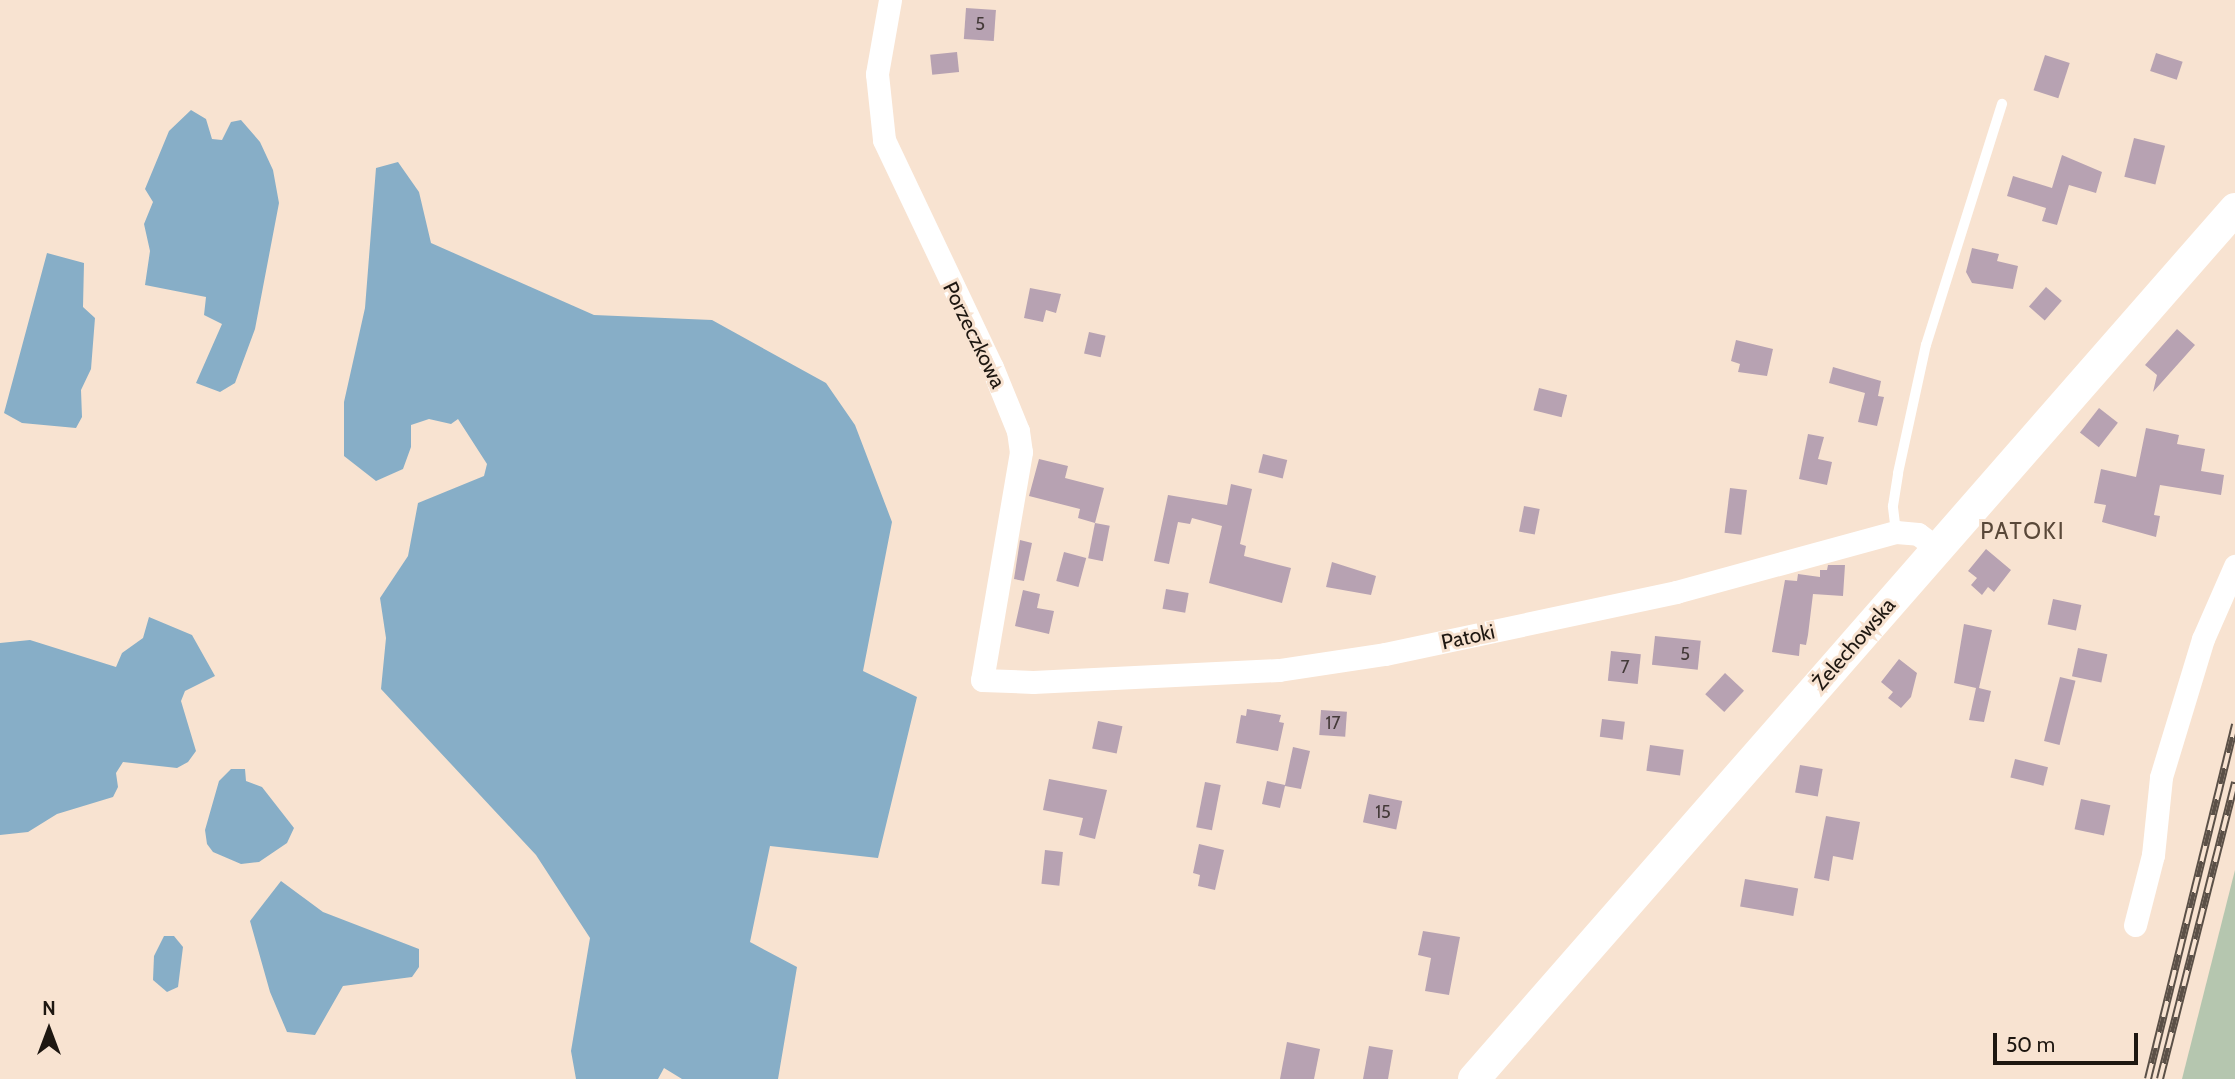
<!DOCTYPE html>
<html>
<head>
<meta charset="utf-8">
<style>
	body { margin:0 }
	#map { position:relative; width:2235px; height:1079px; overflow:hidden; background:#f8e3d1; font-family:Cabin,sans-serif }
	div>[style] { position:absolute }
	.green>* { inset:0; background:#b5c6af }
	.water>* { inset:0; background:#87aec7 }
	.building>* { inset:0; background:#b7a2b2; transform-origin:0 0 }
	.lane>* { height:10px; margin:-5px; padding:0 5px; transform-origin:5px; border-radius:5px; background:#fff }
	.street>* { height:23px; margin:-11.5px; padding:0 11.5px; transform-origin:11.5px; border-radius:11.5px; background:#fff }
	.secondary>* { height:32px; margin:-16px; padding:0 16px; transform-origin:16px; border-radius:16px; background:#fff }
	.rail>* { height:8px; margin-top:-4px; transform-origin:0; background:repeating-linear-gradient(90deg,#f8e3d1 0 16px,#5b5047 0 32px); box-sizing:border-box; border-block:2px solid #5b5047 }
	span { translate:-50% -50%; white-space:nowrap; text-align:center; line-height:1.15; -webkit-text-stroke:6px #f8e3d1; paint-order:stroke }
	.number-label { font-size:18px; color:#443a39 }
	.number-label span { -webkit-text-stroke-width:0 }
	.street-label { font-size:21px; color:#1e1711 }
	.neighbourhood-label { font-size:23px; color:#594839; letter-spacing:2px }
	.north { position:absolute; left:14px; top:995px; width:70px; height:70px; -webkit-text-stroke:5px #f8e3d1; paint-order:stroke; rotate:0deg; font-size:19px; font-weight:700; line-height:28px; text-align:center; color:#1e1711 }
	.north::after { content:''; display:block; margin:auto; width:24px; height:32px; background:#1e1711; clip-path:polygon(50% 0,100% 100%,50% 72%,0 100%) }
	.scale { position:absolute; left:1993px; top:1033px; width:145px; height:32px; box-sizing:border-box; border:4px solid #1e1711; border-top:0; padding-left:9px; font-size:21px; line-height:24px; white-space:nowrap; color:#1e1711; -webkit-text-stroke:5px #f8e3d1; paint-order:stroke }
</style>
</head>
<body>
<div id="map">
	<div class="green">
		<i style="clip-path:polygon(2235px 870px,2235px 1079px,2182px 1079px)"></i>
	</div>
	<div class="water">
		<i style="clip-path:polygon(191px 110px,206px 119px,212px 139px,222px 140px,231px 122px,241px 120px,260px 142px,273px 170px,279px 203px,255px 329px,235px 383px,220px 392px,196px 383px,222px 324px,204px 315px,206px 297px,145px 285px,150px 251px,144px 224px,153px 202px,145px 189px,169px 131px)"></i>
		<i style="clip-path:polygon(398px 162px,419px 192px,431px 243px,594px 315px,712px 320px,826px 383px,855px 425px,892px 522px,863px 671px,917px 697px,878px 858px,770px 846px,750px 942px,797px 967px,778px 1079px,682px 1079px,664px 1068px,658px 1079px,576px 1079px,571px 1051px,590px 938px,536px 855px,381px 689px,386px 638px,380px 598px,408px 556px,418px 503px,484px 476px,487px 464px,458px 419px,451px 424px,429px 419px,411px 425px,411px 447px,403px 469px,376px 481px,344px 456px,344px 402px,365px 308px,376px 168px)"></i>
		<i style="clip-path:polygon(47px 253px,84px 263px,83px 307px,95px 318px,91px 369px,81px 390px,82px 417px,76px 428px,22px 423px,4px 413px)"></i>
		<i style="clip-path:polygon(149px 617px,192px 635px,215px 676px,185px 691px,181px 701px,196px 751px,188px 762px,177px 768px,123px 762px,116px 773px,118px 787px,113px 797px,57px 814px,28px 832px,0 835px,0 643px,30px 640px,116px 667px,122px 653px,143px 638px)"></i>
		<i style="clip-path:polygon(231px 769px,245px 769px,246px 781px,262px 787px,294px 828px,287px 843px,259px 862px,241px 864px,213px 852px,207px 844px,205px 830px,219px 781px)"></i>
		<i style="clip-path:polygon(281px 881px,323px 912px,419px 949px,419px 967px,412px 977px,343px 986px,315px 1035px,287px 1032px,270px 992px,250px 921px)"></i>
		<i style="clip-path:polygon(164px 936px,174px 936px,183px 947px,178px 987px,167px 992px,153px 980px,154px 956px)"></i>
	</div>
	<div class="building">
		<i style="left:966px;top:8px;width:30px;height:31px;rotate:4deg"></i>
		<i style="left:957px;top:52px;width:20px;height:27px;rotate:84deg"></i>
		<i style="left:2156px;top:53px;width:28px;height:19px;rotate:18deg"></i>
		<i style="left:2045px;top:55px;width:26px;height:37px;rotate:18deg"></i>
		<i style="left:2134px;top:138px;width:32px;height:40px;rotate:14deg"></i>
		<i style="clip-path:polygon(2062px 155px,2102px 172px,2096px 193px,2069px 185px,2057px 225px,2042px 221px,2046px 208px,2007px 196px,2013px 176px,2052px 188px)"></i>
		<i style="clip-path:polygon(1972px 248px,1999px 254px,1997px 261px,2018px 266px,2013px 289px,1972px 283px,1966px 272px)"></i>
		<i style="left:2046px;top:287px;width:21px;height:26px;rotate:41deg"></i>
		<i style="clip-path:polygon(1030px 288px,1061px 294px,1056px 313px,1046px 310px,1043px 322px,1024px 318px)"></i>
		<i style="clip-path:polygon(2177px 329px,2195px 345px,2153px 392px,2157px 375px,2145px 365px)"></i>
		<i style="left:1089px;top:332px;width:17px;height:22px;rotate:13deg"></i>
		<i style="clip-path:polygon(1736px 340px,1773px 349px,1767px 376px,1738px 372px,1740px 364px,1731px 361px)"></i>
		<i style="clip-path:polygon(1833px 367px,1881px 381px,1878px 396px,1884px 397px,1877px 426px,1858px 422px,1865px 393px,1829px 383px)"></i>
		<i style="left:1539px;top:388px;width:29px;height:23px;rotate:14deg"></i>
		<i style="left:2099px;top:408px;width:24px;height:31px;rotate:38deg"></i>
		<i style="clip-path:polygon(2146px 428px,2179px 435px,2177px 444px,2205px 449px,2201px 471px,2224px 475px,2221px 495px,2160px 485px,2154px 515px,2160px 516px,2156px 537px,2102px 522px,2106px 505px,2094px 503px,2101px 469px,2136px 477px)"></i>
		<i style="clip-path:polygon(1808px 434px,1824px 437px,1818px 459px,1832px 462px,1827px 485px,1799px 479px)"></i>
		<i style="left:1263px;top:454px;width:25px;height:19px;rotate:14deg"></i>
		<i style="clip-path:polygon(1039px 459px,1068px 466px,1065px 478px,1104px 488px,1095px 523px,1078px 518px,1080px 509px,1029px 496px)"></i>
		<i style="clip-path:polygon(1231px 484px,1252px 489px,1240px 544px,1246px 546px,1244px 556px,1291px 568px,1282px 603px,1209px 583px,1222px 526px,1192px 518px,1190px 524px,1178px 522px,1169px 564px,1154px 561px,1168px 495px,1227px 505px)"></i>
		<i style="left:1730px;top:488px;width:17px;height:45px;rotate:7deg"></i>
		<i style="left:1524px;top:506px;width:16px;height:26px;rotate:11deg"></i>
		<i style="left:1095px;top:523px;width:15px;height:36px;rotate:11deg"></i>
		<i style="clip-path:polygon(1020px 540px,1032px 543px,1024px 581px,1014px 579px)"></i>
		<i style="clip-path:polygon(1986px 549px,2011px 570px,1994px 592px,1988px 587px,1982px 595px,1971px 585px,1977px 578px,1968px 571px)"></i>
		<i style="left:1064px;top:552px;width:23px;height:30px;rotate:15deg"></i>
		<i style="clip-path:polygon(1332px 562px,1376px 576px,1371px 595px,1326px 587px)"></i>
		<i style="clip-path:polygon(1828px 565px,1845px 565px,1843px 596px,1813px 594px,1808px 635px,1806px 645px,1800px 644px,1799px 656px,1772px 652px,1785px 580px,1797px 581px,1798px 574px,1820px 577px,1820px 570px,1827px 570px)"></i>
		<i style="left:1166px;top:589px;width:23px;height:20px;rotate:10deg"></i>
		<i style="clip-path:polygon(1023px 590px,1040px 594px,1037px 608px,1054px 611px,1049px 634px,1015px 626px)"></i>
		<i style="left:2053px;top:599px;width:29px;height:26px;rotate:12deg"></i>
		<i style="clip-path:polygon(1964px 624px,1992px 630px,1979px 688px,1991px 691px,1984px 722px,1969px 720px,1976px 688px,1954px 683px)"></i>
		<i style="left:1655px;top:636px;width:46px;height:29px;rotate:6deg"></i>
		<i style="left:2078px;top:648px;width:30px;height:29px;rotate:12deg"></i>
		<i style="left:1611px;top:651px;width:30px;height:30px;rotate:6deg"></i>
		<i style="clip-path:polygon(1899px 659px,1917px 673px,1911px 697px,1901px 708px,1888px 698px,1893px 692px,1881px 682px)"></i>
		<i style="left:1725px;top:673px;width:26px;height:29px;rotate:43deg"></i>
		<i style="left:2060px;top:677px;width:16px;height:66px;rotate:14deg"></i>
		<i style="clip-path:polygon(1247px 709px,1281px 715px,1279px 722px,1284px 723px,1278px 751px,1236px 743px,1241px 715px,1246px 716px)"></i>
		<i style="left:1321px;top:710px;width:26px;height:25px;rotate:4deg"></i>
		<i style="left:1602px;top:719px;width:23px;height:18px;rotate:7deg"></i>
		<i style="left:1098px;top:721px;width:25px;height:28px;rotate:12deg"></i>
		<i style="left:1650px;top:745px;width:34px;height:26px;rotate:8deg"></i>
		<i style="clip-path:polygon(1293px 747px,1310px 751px,1301px 789px,1285px 786px,1280px 808px,1262px 804px,1267px 781px,1285px 785px)"></i>
		<i style="left:2015px;top:759px;width:34px;height:19px;rotate:14deg"></i>
		<i style="left:1800px;top:765px;width:23px;height:28px;rotate:10deg"></i>
		<i style="clip-path:polygon(1049px 779px,1107px 790px,1095px 839px,1079px 835px,1083px 818px,1043px 810px)"></i>
		<i style="left:1205px;top:782px;width:16px;height:46px;rotate:11deg"></i>
		<i style="left:1369px;top:794px;width:34px;height:29px;rotate:12deg"></i>
		<i style="left:2081px;top:799px;width:30px;height:31px;rotate:12deg"></i>
		<i style="clip-path:polygon(1826px 816px,1860px 822px,1853px 860px,1833px 856px,1829px 881px,1814px 878px)"></i>
		<i style="clip-path:polygon(1199px 844px,1224px 850px,1215px 890px,1198px 886px,1200px 875px,1193px 873px)"></i>
		<i style="left:1045px;top:850px;width:18px;height:34px;rotate:6deg"></i>
		<i style="left:1745px;top:879px;width:54px;height:28px;rotate:10deg"></i>
		<i style="clip-path:polygon(1423px 931px,1460px 937px,1449px 995px,1425px 991px,1431px 958px,1418px 955px)"></i>
		<i style="clip-path:polygon(1287px 1042px,1320px 1049px,1314px 1079px,1280px 1079px)"></i>
		<i style="clip-path:polygon(1369px 1046px,1393px 1050px,1388px 1079px,1363px 1079px)"></i>
	</div>
	<div class="lane">
		<i style="left:1896px;top:532px;width:26px;rotate:-97deg"></i>
		<i style="left:1893px;top:506px;width:33px;rotate:-81deg"></i>
		<i style="left:1898px;top:473px;width:131px;rotate:-77.7deg"></i>
		<i style="left:1926px;top:345px;width:253px;rotate:-72.5deg"></i>
	</div>
	<div class="street">
		<i style="left:890px;top:0;width:75px;rotate:100deg"></i>
		<i style="left:877px;top:74px;width:66px;rotate:83.9deg"></i>
		<i style="left:884px;top:140px;width:251px;rotate:64.6deg"></i>
		<i style="left:992px;top:367px;width:69px;rotate:67.9deg"></i>
		<i style="left:1018px;top:431px;width:21px;rotate:82deg"></i>
		<i style="left:1021px;top:452px;width:231px;rotate:99.7deg"></i>
		<i style="left:982px;top:680px;width:51px;rotate:2.2deg"></i>
		<i style="left:1033px;top:682px;width:246px;rotate:-2.8deg"></i>
		<i style="left:1279px;top:670px;width:107px;rotate:-8.6deg"></i>
		<i style="left:1385px;top:654px;width:298px;rotate:-12deg"></i>
		<i style="left:1676px;top:592px;width:228px;rotate:-15.3deg"></i>
		<i style="left:1896px;top:532px;width:22px;rotate:5deg"></i>
		<i style="left:1918px;top:534px;width:25px;rotate:37deg"></i>
		<i style="left:2135px;top:925px;width:72px;rotate:-75.6deg"></i>
		<i style="left:2153px;top:855px;width:78px;rotate:-84.1deg"></i>
		<i style="left:2161px;top:777px;width:144px;rotate:-73.1deg"></i>
		<i style="left:2203px;top:639px;width:80px;rotate:-66.3deg"></i>
	</div>
	<div class="secondary">
		<i style="left:1474px;top:1079px;width:1156px;rotate:-48.82deg"></i>
	</div>
	<div class="rail">
		<i style="left:2148px;top:1079px;width:365px;rotate:-76.2deg"></i>
		<i style="left:2160px;top:1079px;width:306px;rotate:-75.8deg"></i>
	</div>
	<div class="number-label">
		<span style="left:980px;top:24px">5</span>
		<span style="left:1685px;top:654px">5</span>
		<span style="left:1625px;top:667px">7</span>
		<span style="left:1333px;top:723px">17</span>
		<span style="left:1383px;top:812px">15</span>
	</div>
	<div class="street-label">
		<span style="left:974px;top:335px;rotate:64deg">Porzeczkowa</span>
		<span style="left:1468px;top:637px;rotate:-12deg">Patoki</span>
		<span style="left:1854px;top:644px;rotate:-49deg">Żelechowska</span>
	</div>
	<div class="neighbourhood-label">
		<span style="left:2023px;top:531px">PATOKI</span>
	</div>
	<div class="north">N</div>
	<div class="scale">50 m</div>
</div>
</body>
</html>
